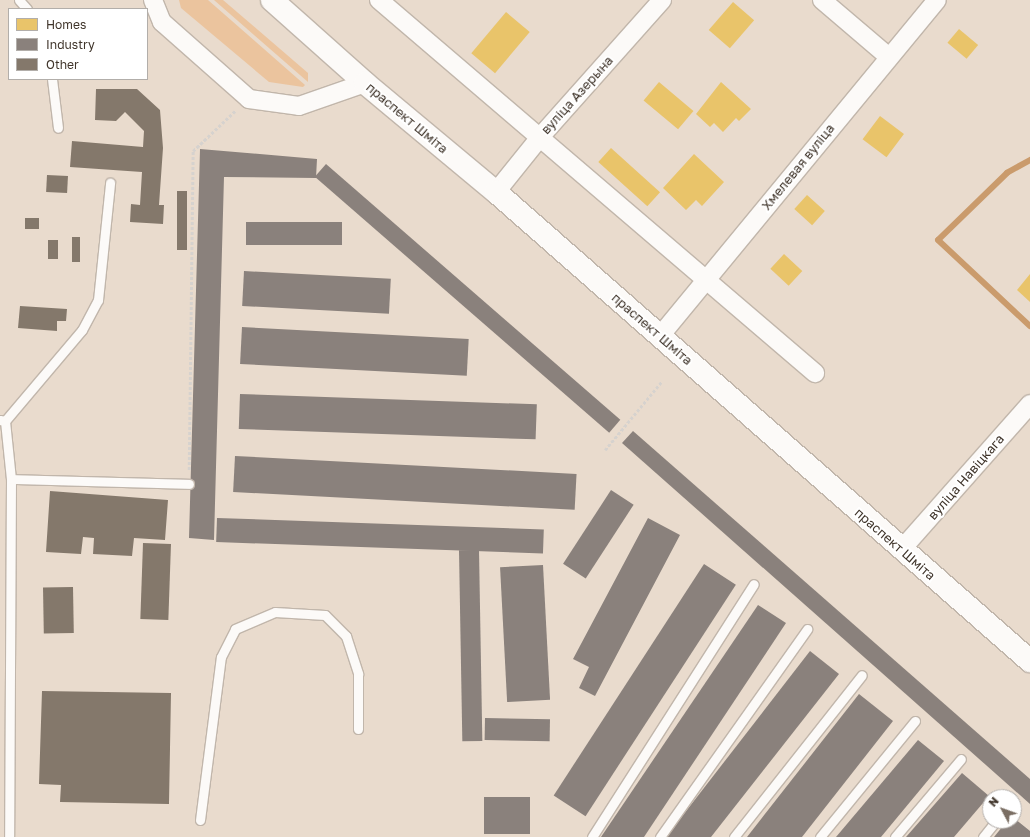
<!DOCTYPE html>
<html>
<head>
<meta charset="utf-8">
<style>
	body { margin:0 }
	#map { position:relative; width:1030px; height:837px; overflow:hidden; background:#e9dbcd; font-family:"Golos Text",sans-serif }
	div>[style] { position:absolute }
	.green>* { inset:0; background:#ebc49e }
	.homes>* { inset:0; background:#e9c46a; transform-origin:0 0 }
	.industry>* { inset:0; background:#8a817c; transform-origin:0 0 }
	.stream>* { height:6px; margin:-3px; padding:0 3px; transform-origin:3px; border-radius:3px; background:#ca9b6c }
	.building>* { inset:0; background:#84786b; transform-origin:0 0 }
	.path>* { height:2.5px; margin-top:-1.25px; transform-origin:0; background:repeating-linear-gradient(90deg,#d6d2ce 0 3px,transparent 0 5px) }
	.roads { filter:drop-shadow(1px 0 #c1b6ab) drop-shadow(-1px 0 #c1b6ab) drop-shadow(0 1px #c1b6ab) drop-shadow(0 -1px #c1b6ab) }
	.lane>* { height:9px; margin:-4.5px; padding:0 4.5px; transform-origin:4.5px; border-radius:4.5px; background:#fcfaf8 }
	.street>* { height:18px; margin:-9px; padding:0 9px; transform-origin:9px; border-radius:9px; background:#fcfaf8 }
	.primary>* { height:22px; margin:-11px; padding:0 11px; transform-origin:11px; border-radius:11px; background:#fcfaf8 }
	span { translate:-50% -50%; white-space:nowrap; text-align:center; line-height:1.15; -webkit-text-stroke:4px #fff; paint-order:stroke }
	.street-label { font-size:13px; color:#3f342a }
	.legend { position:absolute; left:8px; top:8px; width:140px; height:72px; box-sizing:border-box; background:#fff; border:1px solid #b2aeaa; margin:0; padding:5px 7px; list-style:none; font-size:12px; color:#3f342a }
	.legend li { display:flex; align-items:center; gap:8px; height:20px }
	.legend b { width:20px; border:1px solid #b2aeaa }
	.north { position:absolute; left:982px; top:789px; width:40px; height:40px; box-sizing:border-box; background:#fff; border:1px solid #b2aeaa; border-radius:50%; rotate:311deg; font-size:11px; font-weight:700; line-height:16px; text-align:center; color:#3f342a }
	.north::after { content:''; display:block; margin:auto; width:14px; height:18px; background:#7a6e63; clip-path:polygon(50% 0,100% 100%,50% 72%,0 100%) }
</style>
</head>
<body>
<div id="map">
	<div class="green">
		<i style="clip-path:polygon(179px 0,208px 0,305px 85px,303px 87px,269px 82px,181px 8px)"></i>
		<i style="clip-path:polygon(214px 0,223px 0,308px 73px,308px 82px)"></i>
	</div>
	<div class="homes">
		<i style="left:733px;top:2px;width:28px;height:37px;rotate:41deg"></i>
		<i style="left:506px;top:12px;width:31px;height:54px;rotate:40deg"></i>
		<i style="left:959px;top:29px;width:25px;height:18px;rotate:40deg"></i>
		<i style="left:659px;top:82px;width:45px;height:24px;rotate:40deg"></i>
		<i style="clip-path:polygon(721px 82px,751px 109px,739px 121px,736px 118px,723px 132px,714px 123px,710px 127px,696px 114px)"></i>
		<i style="left:880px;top:116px;width:30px;height:29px;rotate:37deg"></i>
		<i style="left:611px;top:148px;width:66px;height:19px;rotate:42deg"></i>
		<i style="clip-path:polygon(694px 154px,724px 182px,702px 206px,696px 200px,686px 210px,663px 188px)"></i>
		<i style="left:807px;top:195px;width:24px;height:19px;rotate:42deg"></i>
		<i style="left:784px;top:254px;width:25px;height:20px;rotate:43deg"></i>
		<i style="clip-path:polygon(1030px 274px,1030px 302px,1017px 290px)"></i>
	</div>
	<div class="industry">
		<i style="clip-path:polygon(200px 149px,317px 159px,316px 178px,224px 177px,214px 540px,189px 538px)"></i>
		<i style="left:326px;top:164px;width:390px;height:17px;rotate:41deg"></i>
		<i style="left:342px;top:222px;width:23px;height:96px;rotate:90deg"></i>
		<i style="left:244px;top:271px;width:147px;height:35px;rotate:3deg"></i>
		<i style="left:242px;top:327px;width:227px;height:37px;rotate:3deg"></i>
		<i style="left:240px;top:394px;width:297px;height:35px;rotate:2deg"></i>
		<i style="clip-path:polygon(633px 431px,1030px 779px,1030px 804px,622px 443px)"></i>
		<i style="left:235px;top:456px;width:342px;height:36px;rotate:3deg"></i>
		<i style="left:611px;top:490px;width:27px;height:88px;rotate:33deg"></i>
		<i style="left:217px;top:518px;width:327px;height:24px;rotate:2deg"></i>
		<i style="clip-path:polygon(648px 518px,680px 535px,595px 696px,579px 688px,589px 667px,573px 659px)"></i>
		<i style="left:479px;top:550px;width:191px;height:20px;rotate:89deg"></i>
		<i style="left:704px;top:564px;width:38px;height:276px;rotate:33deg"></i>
		<i style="left:543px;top:565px;width:135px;height:43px;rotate:87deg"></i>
		<i style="clip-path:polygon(758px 605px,786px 623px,644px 837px,601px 837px)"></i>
		<i style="clip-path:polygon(810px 651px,839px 674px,711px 837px,666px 837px)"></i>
		<i style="clip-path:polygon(859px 694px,893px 721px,802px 837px,747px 837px)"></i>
		<i style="left:485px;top:718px;width:65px;height:22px;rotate:1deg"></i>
		<i style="clip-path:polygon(918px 740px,944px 761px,881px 837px,836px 837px)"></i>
		<i style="clip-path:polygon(962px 773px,989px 796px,954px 837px,906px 837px)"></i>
		<i style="left:484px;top:797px;width:46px;height:37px"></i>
		<i style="clip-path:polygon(1014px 818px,1030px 831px,1030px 837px,994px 837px,1007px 821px,1014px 821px)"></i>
	</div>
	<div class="stream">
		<i style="left:1030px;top:160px;width:26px;rotate:151deg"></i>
		<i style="left:1007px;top:173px;width:96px;rotate:135.8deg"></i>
		<i style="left:938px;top:240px;width:126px;rotate:43.1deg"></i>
	</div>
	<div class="building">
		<i style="clip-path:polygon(96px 89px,137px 89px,160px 110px,163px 148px,159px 205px,164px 205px,163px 224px,130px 222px,131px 204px,140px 205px,142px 172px,70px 167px,72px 141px,143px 147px,144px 131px,125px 112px,116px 121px,95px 120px)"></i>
		<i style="left:47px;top:175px;width:21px;height:17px;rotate:3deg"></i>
		<i style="left:177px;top:191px;width:10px;height:59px"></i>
		<i style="left:25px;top:218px;width:14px;height:11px"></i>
		<i style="left:72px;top:237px;width:8px;height:25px"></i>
		<i style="left:48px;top:240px;width:10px;height:19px"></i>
		<i style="clip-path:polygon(20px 306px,67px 309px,66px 321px,57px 321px,57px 331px,18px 328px)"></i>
		<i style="clip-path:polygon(50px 491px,168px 500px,165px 540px,134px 538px,132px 556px,93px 554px,94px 538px,83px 537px,81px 554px,46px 552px)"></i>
		<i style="left:143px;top:543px;width:28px;height:76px;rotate:2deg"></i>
		<i style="left:73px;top:587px;width:46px;height:30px;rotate:89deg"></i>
		<i style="clip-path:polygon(42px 691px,171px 693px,169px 804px,60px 802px,61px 785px,39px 784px)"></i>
	</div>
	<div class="path">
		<i style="left:605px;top:450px;width:89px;rotate:-50.4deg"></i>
		<i style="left:189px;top:470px;width:319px;rotate:-89.3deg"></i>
		<i style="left:193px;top:151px;width:58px;rotate:-43.6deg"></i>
	</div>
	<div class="roads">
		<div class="lane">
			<i style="left:19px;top:0;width:12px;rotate:48deg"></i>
			<i style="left:52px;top:79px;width:49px;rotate:83deg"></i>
			<i style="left:0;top:420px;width:5px;rotate:11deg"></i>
			<i style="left:5px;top:421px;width:58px;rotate:84.1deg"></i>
			<i style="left:11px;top:479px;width:358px;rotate:90.3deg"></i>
			<i style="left:5px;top:421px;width:119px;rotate:-49.8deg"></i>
			<i style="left:82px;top:330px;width:34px;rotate:-62deg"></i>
			<i style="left:98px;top:300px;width:118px;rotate:-84.1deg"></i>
			<i style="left:11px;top:479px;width:178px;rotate:1.6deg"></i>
			<i style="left:200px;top:820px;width:164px;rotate:-82.7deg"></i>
			<i style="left:221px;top:657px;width:31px;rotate:-63deg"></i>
			<i style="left:235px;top:629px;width:43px;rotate:-23deg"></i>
			<i style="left:275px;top:612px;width:50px;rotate:3.4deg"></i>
			<i style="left:325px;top:615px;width:30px;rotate:45deg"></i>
			<i style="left:346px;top:636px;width:40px;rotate:72deg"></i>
			<i style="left:358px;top:674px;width:55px;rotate:90deg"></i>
			<i style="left:592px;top:837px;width:300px;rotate:-57.4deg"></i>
			<i style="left:660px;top:837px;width:255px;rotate:-54.7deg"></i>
			<i style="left:734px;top:837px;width:206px;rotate:-51.7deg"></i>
			<i style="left:820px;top:837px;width:150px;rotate:-50.7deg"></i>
			<i style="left:895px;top:837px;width:102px;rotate:-49.8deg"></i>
			<i style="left:983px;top:837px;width:21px;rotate:-51deg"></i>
		</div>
		<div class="street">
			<i style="left:153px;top:0;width:24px;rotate:68deg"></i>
			<i style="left:162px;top:22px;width:116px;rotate:41.5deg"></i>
			<i style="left:249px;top:99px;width:50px;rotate:8deg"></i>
			<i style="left:299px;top:106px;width:70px;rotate:-19.2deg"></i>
			<i style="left:379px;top:0;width:574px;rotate:40.55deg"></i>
			<i style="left:822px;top:0;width:88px;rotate:40.4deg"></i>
			<i style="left:496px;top:192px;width:72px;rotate:-51.2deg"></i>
			<i style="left:541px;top:136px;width:182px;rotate:-48.3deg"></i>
			<i style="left:660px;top:336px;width:435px;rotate:-50.5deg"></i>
			<i style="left:901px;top:550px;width:195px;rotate:-48.5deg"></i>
		</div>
		<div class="primary">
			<i style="left:272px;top:0;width:125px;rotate:41.7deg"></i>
			<i style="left:365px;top:83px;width:170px;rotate:39.8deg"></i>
			<i style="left:496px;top:192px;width:711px;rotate:41.29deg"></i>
		</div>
	</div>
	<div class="street-label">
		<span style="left:577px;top:95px;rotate:-48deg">вуліца Азерына</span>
		<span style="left:407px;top:118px;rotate:40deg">праспект Шміта</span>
		<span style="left:798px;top:167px;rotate:-51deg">Хмелевая вуліца</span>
		<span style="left:652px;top:329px;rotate:41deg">праспект Шміта</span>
		<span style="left:966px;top:477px;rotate:-49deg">вуліца Навіцкага</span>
		<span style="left:895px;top:544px;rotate:41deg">праспект Шміта</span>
	</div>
	<ul class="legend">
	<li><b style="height:11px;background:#e9c46a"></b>Homes</li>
	<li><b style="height:11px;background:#8a817c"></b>Industry</li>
	<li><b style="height:11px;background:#84786b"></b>Other</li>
	</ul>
	<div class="north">N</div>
</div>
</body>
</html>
